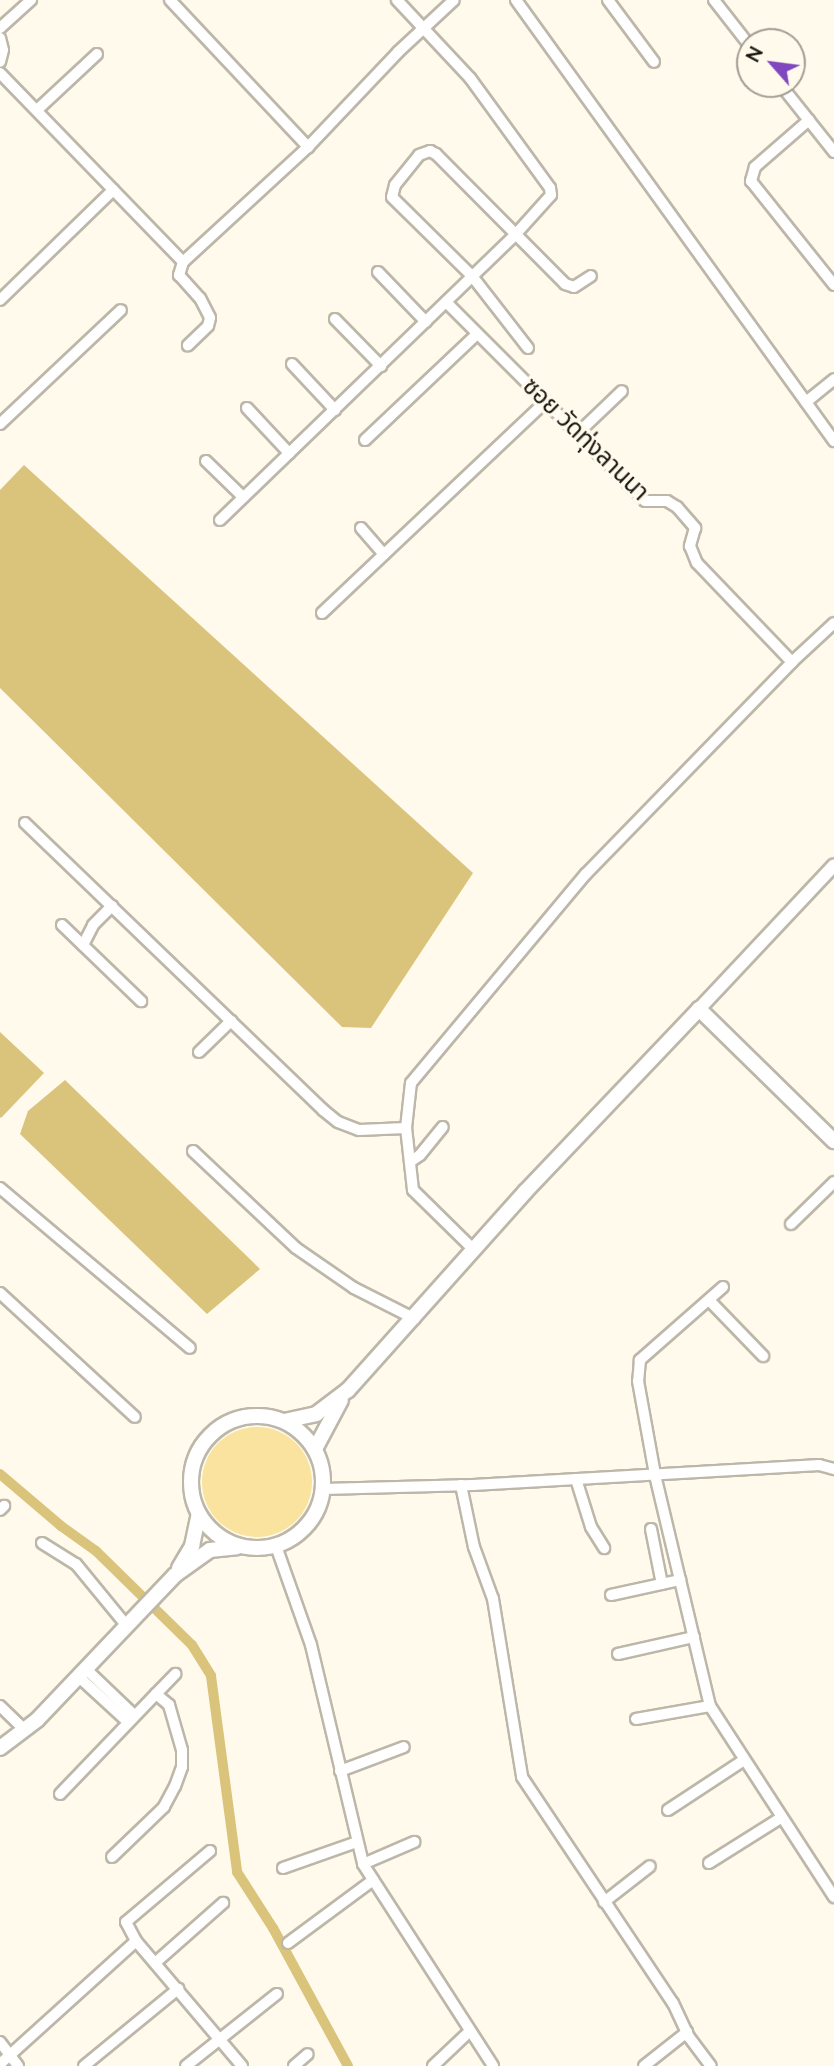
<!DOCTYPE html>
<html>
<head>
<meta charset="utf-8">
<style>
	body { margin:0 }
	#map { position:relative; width:834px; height:2066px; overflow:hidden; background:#fffaec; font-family:Mulish,"Noto Sans Thai",sans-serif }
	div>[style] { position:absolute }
	.green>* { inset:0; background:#f9e39e }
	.round { border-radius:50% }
	.water>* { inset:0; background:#dac47b }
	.canal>* { height:10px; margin:-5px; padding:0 5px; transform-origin:5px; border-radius:5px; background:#dac47b }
	.roads { filter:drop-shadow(2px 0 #bcb7a9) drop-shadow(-2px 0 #bcb7a9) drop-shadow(0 2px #bcb7a9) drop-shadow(0 -2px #bcb7a9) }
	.minor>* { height:10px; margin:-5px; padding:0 5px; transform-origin:5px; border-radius:5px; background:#fff }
	.tertiary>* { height:12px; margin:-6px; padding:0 6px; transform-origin:6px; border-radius:6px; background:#fff }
	.secondary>* { height:14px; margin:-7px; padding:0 7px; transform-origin:7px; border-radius:7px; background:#fff }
	.secondary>.ring { margin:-7px; padding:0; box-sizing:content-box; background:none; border:14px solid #fff; border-radius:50% }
	span { translate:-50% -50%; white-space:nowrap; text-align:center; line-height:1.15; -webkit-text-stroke:7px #fffaec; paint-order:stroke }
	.street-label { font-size:24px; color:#16140f }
	.north { position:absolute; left:736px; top:28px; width:70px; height:70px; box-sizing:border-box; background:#fffaec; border:2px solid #a29e94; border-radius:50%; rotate:298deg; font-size:19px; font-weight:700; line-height:28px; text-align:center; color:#16140f }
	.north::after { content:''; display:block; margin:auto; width:24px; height:32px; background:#8047be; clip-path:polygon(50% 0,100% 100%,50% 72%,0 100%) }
</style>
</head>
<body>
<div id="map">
	<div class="green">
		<i class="round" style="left:202px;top:1427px;width:110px;height:110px"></i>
	</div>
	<div class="water">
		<i style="clip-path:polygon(24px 465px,473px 873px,371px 1028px,342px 1027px,0 688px,0 490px)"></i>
		<i style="clip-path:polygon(0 1032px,44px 1073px,1px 1118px,0 1117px)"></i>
		<i style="clip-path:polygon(65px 1080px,260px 1269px,207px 1314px,20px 1134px,28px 1111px)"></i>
	</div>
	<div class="canal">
		<i style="left:0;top:1474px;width:80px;rotate:40.4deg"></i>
		<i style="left:61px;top:1526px;width:43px;rotate:35.5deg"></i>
		<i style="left:96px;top:1551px;width:134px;rotate:44.4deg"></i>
		<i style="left:192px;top:1645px;width:36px;rotate:58deg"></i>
		<i style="left:211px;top:1676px;width:198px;rotate:82.4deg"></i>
		<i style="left:237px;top:1872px;width:67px;rotate:57.3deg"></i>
		<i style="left:273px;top:1928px;width:157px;rotate:61.5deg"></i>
	</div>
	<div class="roads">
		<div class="minor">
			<i style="left:170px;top:0;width:202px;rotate:46.8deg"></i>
			<i style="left:516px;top:0;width:544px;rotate:54.21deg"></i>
			<i style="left:608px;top:0;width:77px;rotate:53.4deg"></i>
			<i style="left:714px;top:0;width:58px;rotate:52deg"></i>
			<i style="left:0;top:28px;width:42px;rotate:-42.1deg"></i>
			<i style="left:0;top:38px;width:12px;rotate:76deg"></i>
			<i style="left:3px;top:50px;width:12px;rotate:104deg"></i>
			<i style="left:0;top:73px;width:263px;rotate:45.9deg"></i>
			<i style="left:183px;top:262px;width:170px;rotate:-42.6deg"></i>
			<i style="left:308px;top:147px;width:131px;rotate:-46.5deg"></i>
			<i style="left:398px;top:52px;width:76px;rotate:-42.9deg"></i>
			<i style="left:780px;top:84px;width:87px;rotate:51.5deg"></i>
			<i style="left:37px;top:110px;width:82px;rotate:-43deg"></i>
			<i style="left:809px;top:120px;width:72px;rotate:139deg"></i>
			<i style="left:755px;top:167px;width:15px;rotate:106deg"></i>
			<i style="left:751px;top:181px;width:133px;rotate:51.4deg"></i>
			<i style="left:183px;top:262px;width:14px;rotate:107deg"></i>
			<i style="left:179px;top:275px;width:31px;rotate:48deg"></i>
			<i style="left:200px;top:298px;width:22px;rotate:63deg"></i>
			<i style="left:210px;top:318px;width:8px;rotate:104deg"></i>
			<i style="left:208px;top:326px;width:28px;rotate:136deg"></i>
			<i style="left:378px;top:272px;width:69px;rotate:46.2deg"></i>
			<i style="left:0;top:300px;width:158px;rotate:-44.2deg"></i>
			<i style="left:446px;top:302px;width:281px;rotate:45deg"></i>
			<i style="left:645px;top:501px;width:22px"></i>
			<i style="left:667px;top:501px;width:12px;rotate:31deg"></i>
			<i style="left:677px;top:507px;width:28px;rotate:49deg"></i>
			<i style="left:695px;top:528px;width:19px;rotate:106deg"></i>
			<i style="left:690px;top:546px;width:18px;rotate:68deg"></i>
			<i style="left:697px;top:563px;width:137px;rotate:46.2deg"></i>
			<i style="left:335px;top:319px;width:66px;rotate:45.6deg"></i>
			<i style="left:528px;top:348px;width:91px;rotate:-127.9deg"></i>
			<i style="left:472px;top:276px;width:112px;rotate:-135.4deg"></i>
			<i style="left:392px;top:197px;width:12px;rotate:-76deg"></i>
			<i style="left:395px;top:185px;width:38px;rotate:-51deg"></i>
			<i style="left:419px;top:155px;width:12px;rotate:-20deg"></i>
			<i style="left:430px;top:151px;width:7px;rotate:27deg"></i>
			<i style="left:436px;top:154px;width:183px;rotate:45.2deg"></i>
			<i style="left:565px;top:284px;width:9px;rotate:18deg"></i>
			<i style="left:574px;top:287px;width:20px;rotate:-33deg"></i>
			<i style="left:292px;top:364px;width:63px;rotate:46.9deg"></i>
			<i style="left:806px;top:402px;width:36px;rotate:-39deg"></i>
			<i style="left:247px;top:408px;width:62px;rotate:47deg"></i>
			<i style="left:0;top:424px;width:166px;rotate:-43.3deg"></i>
			<i style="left:577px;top:434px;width:62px;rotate:-43.7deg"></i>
			<i style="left:365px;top:440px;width:154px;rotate:-43.4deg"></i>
			<i style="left:206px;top:461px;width:52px;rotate:44.2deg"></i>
			<i style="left:220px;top:520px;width:410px;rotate:-44deg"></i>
			<i style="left:515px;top:235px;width:54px;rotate:-48deg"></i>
			<i style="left:551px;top:195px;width:7px;rotate:-98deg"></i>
			<i style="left:550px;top:188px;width:136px;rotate:-126deg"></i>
			<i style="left:470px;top:78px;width:107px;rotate:-133.1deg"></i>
			<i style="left:361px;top:528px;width:35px;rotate:49deg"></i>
			<i style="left:322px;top:613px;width:307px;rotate:-43.4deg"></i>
			<i style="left:25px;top:823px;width:414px;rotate:43.9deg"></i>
			<i style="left:323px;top:1110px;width:19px;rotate:39deg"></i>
			<i style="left:338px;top:1122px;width:22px;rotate:21deg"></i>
			<i style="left:359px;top:1130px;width:47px;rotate:-2.4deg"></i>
			<i style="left:62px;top:925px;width:110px;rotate:43.9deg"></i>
			<i style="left:83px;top:945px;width:22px;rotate:-63deg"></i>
			<i style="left:93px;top:925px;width:27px;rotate:-45deg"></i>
			<i style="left:199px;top:1052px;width:45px;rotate:-44.1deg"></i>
			<i style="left:193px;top:1151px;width:141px;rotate:43.3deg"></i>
			<i style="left:296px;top:1248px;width:70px;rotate:34.6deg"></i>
			<i style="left:354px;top:1288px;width:68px;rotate:26.9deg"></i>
			<i style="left:410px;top:1162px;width:12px;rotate:-35deg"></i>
			<i style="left:420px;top:1155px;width:36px;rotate:-51deg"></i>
			<i style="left:0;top:1188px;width:248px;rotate:40.1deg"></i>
			<i style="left:791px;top:1224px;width:60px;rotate:-44.3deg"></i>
			<i style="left:473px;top:1249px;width:84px;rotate:-135.5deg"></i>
			<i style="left:413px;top:1190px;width:62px;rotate:-96.4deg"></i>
			<i style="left:406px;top:1128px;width:45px;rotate:-83.7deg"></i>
			<i style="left:411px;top:1083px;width:273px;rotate:-50.1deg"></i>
			<i style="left:586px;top:874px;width:296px;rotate:-45.8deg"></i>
			<i style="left:792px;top:662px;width:57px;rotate:-42.9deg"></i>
			<i style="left:723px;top:1287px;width:111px;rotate:138.7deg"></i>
			<i style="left:640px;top:1360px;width:21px;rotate:95deg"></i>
			<i style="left:638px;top:1381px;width:96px;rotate:79.7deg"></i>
			<i style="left:655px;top:1475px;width:237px;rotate:76.6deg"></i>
			<i style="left:710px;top:1706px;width:228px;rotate:57deg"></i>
			<i style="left:0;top:1293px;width:183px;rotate:42.6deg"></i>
			<i style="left:709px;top:1300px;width:78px;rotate:46deg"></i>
			<i style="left:576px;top:1479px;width:50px;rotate:72.6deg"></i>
			<i style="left:591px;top:1527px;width:25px;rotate:58deg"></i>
			<i style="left:461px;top:1485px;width:63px;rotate:78.2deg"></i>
			<i style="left:474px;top:1547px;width:55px;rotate:69.9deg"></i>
			<i style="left:493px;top:1599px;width:180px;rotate:80.7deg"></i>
			<i style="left:522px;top:1777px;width:272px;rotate:56.3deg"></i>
			<i style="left:673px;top:2003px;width:38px;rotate:65deg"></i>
			<i style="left:689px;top:2037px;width:36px;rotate:53deg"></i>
			<i style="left:323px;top:1489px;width:150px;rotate:-1.5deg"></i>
			<i style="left:473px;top:1485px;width:347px;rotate:-3.3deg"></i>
			<i style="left:819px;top:1465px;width:16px;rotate:15deg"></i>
			<i style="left:0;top:1510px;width:6px;rotate:-45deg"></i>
			<i style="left:651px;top:1529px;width:56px;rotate:78.7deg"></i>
			<i style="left:42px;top:1543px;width:40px;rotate:32deg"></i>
			<i style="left:76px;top:1564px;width:80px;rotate:50.6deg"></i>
			<i style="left:276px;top:1546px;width:105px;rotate:70.5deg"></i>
			<i style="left:311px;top:1645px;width:225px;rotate:76.6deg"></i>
			<i style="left:363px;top:1864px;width:240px;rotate:57.2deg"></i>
			<i style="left:611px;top:1595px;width:71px;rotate:-12.3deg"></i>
			<i style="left:618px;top:1654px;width:78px;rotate:-12.6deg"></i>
			<i style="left:86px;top:1669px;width:66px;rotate:43.8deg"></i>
			<i style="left:79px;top:1677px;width:67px;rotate:42.6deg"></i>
			<i style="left:156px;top:1694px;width:28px;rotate:-46deg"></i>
			<i style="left:0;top:1706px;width:35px;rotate:44deg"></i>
			<i style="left:636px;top:1719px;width:75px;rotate:-10deg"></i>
			<i style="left:340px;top:1771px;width:68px;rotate:-20.6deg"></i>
			<i style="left:60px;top:1794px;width:139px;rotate:-46.2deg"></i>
			<i style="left:156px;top:1694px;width:17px;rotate:40deg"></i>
			<i style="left:169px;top:1705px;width:47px;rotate:73.9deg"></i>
			<i style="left:182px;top:1750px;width:17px;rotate:90deg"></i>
			<i style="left:182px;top:1767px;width:20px;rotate:110deg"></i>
			<i style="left:175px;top:1786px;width:24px;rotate:118deg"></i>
			<i style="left:164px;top:1807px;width:72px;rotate:136.1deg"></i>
			<i style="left:668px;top:1810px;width:91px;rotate:-33.3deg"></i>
			<i style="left:210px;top:1851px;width:110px;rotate:139.8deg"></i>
			<i style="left:126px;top:1922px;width:21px;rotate:62deg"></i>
			<i style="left:136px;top:1941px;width:164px;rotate:49.7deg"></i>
			<i style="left:709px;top:1863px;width:86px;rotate:-32.2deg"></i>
			<i style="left:363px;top:1864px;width:56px;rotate:-23.3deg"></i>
			<i style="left:283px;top:1868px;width:78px;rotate:-19.4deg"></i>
			<i style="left:604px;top:1902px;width:58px;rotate:-38deg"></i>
			<i style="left:288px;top:1943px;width:106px;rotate:-36.5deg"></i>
			<i style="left:155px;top:1963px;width:91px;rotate:-41.4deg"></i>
			<i style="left:0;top:2042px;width:30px;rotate:53deg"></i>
			<i style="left:0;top:2064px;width:183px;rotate:-42.1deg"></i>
			<i style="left:84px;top:2066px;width:122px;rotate:-39.3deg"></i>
			<i style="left:186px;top:2066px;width:116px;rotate:-38.4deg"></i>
			<i style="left:294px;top:2066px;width:18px;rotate:-41deg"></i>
			<i style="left:433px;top:2066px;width:51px;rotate:-43.4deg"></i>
			<i style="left:644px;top:2066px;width:55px;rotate:-38.3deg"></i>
		</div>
		<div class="tertiary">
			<i style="left:699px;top:1009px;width:197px;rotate:-46.8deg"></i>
		</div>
		<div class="secondary">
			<i class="ring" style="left:191px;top:1416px;width:118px;height:118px"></i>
			<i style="left:284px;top:1421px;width:33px;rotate:-12deg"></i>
			<i style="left:316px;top:1414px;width:40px;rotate:-37deg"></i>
			<i style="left:348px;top:1390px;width:266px;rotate:-48.2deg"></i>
			<i style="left:525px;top:1192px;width:253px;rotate:-46.4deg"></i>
			<i style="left:699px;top:1009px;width:189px;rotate:44.4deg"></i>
			<i style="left:315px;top:1449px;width:55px;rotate:-62deg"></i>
			<i style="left:179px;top:1568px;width:26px;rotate:-59deg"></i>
			<i style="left:192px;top:1546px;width:33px;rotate:-78deg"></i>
			<i style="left:0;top:1748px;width:46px;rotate:-37.1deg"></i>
			<i style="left:37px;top:1720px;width:200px;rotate:-46.4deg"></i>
			<i style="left:175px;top:1575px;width:43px;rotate:-35.5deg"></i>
			<i style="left:210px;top:1550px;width:27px;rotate:-6deg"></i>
		</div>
	</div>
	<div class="street-label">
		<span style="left:586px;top:439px;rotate:44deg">ซอย วัดทุ่งลานนา</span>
	</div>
	<div class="north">N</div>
</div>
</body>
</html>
